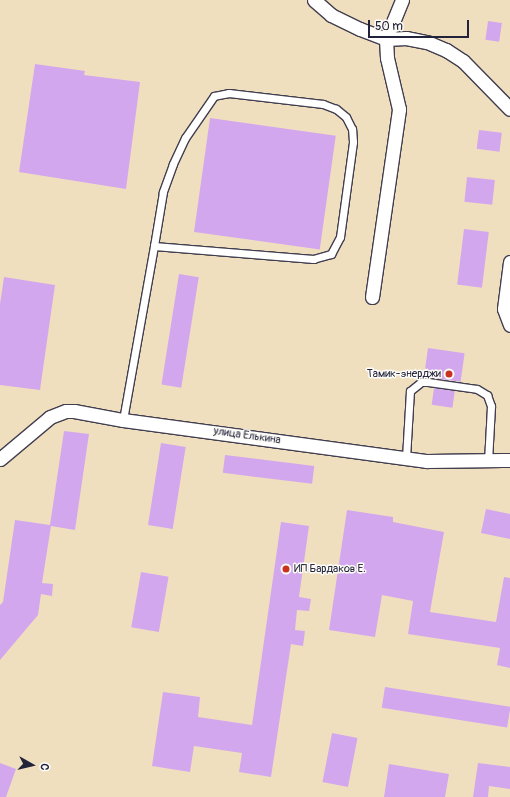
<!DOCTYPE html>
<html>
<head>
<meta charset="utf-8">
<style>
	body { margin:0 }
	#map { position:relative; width:510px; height:797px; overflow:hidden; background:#f0dfbf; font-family:Pangolin,sans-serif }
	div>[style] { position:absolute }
	.building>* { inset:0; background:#d3a7ee; transform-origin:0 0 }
	.roads { filter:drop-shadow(1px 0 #413e4f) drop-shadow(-1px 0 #413e4f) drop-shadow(0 1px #413e4f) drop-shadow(0 -1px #413e4f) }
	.lane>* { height:7px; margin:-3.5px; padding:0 3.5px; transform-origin:3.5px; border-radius:3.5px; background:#fff }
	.street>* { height:13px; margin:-6.5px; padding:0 6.5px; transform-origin:6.5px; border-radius:6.5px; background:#fff }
	.dots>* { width:11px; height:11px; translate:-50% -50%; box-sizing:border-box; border:2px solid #fdfcf7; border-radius:50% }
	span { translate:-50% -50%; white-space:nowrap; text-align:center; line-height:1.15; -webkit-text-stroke:3px #fdfcf7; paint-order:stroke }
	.poi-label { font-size:11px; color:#22223b }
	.right { translate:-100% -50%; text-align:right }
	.left { translate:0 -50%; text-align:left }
	.street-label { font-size:11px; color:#22223b }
	.north { position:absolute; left:12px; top:745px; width:40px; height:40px; -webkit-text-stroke:3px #fdfcf7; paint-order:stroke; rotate:98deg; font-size:11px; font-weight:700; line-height:16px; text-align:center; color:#22223b }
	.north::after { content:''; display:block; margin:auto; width:14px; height:18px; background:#22223b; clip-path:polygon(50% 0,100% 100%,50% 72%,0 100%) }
	.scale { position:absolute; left:368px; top:20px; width:101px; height:18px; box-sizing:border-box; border:2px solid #22223b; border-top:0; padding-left:5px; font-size:12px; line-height:14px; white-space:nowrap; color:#22223b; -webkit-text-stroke:3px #fdfcf7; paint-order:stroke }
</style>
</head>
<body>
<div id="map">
	<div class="building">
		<i style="left:488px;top:21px;width:14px;height:19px;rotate:8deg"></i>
		<i style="clip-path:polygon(35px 64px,85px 71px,84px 75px,140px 82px,126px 189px,19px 172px)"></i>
		<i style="left:210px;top:118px;width:127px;height:115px;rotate:8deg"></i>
		<i style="left:479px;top:130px;width:23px;height:19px;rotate:7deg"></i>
		<i style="left:467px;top:177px;width:28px;height:25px;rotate:6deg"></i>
		<i style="left:464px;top:229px;width:25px;height:56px;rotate:7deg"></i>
		<i style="left:179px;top:274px;width:20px;height:112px;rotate:9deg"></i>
		<i style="clip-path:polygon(4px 277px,55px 285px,40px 390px,0 385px,0 304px)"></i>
		<i style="left:428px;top:348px;width:37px;height:29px;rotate:8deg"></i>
		<i style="left:434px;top:388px;width:21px;height:17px;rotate:8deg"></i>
		<i style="clip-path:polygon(64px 431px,89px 434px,75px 530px,51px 526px,42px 583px,53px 584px,52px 596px,41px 594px,38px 615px,0 660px,0 605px,3px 602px,15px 520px,50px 525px)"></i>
		<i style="left:161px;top:443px;width:25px;height:83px;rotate:9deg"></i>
		<i style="left:225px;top:455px;width:90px;height:18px;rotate:7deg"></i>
		<i style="clip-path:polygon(486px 509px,510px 514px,510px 539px,481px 533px)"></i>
		<i style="clip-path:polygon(347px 510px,393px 517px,393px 522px,444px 532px,430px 612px,496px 622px,504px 577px,510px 578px,510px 668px,497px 665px,500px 648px,408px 634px,413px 601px,382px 595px,375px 637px,329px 630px)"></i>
		<i style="clip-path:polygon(281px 522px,309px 526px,299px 597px,311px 599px,309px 611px,297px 610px,295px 630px,305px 631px,303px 646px,291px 644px,271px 777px,239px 772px,242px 753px,194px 746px,190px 772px,152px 766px,163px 692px,200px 697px,198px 717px,252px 725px)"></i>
		<i style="left:141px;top:572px;width:28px;height:56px;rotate:10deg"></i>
		<i style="left:385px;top:687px;width:127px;height:21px;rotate:9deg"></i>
		<i style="left:332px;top:733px;width:26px;height:50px;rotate:11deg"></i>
		<i style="clip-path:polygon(0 763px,16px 769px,6px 797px,0 797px)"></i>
		<i style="clip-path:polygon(478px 763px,510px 767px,510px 789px,489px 786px,488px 797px,473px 797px)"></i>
		<i style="clip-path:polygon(389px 764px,449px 774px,445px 797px,384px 797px)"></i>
	</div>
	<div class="roads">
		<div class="lane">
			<i style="left:123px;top:420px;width:177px;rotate:-79.9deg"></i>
			<i style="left:154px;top:246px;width:160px;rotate:4.7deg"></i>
			<i style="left:313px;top:259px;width:19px;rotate:-16deg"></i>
			<i style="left:331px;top:254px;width:19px;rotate:-62deg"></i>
			<i style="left:340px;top:237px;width:96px;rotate:-82.2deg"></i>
			<i style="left:353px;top:142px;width:13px;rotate:-94deg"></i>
			<i style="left:352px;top:129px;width:13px;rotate:-117deg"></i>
			<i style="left:346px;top:117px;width:13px;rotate:-141deg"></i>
			<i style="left:336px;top:109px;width:14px;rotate:-159deg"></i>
			<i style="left:323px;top:104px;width:95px;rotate:-173.3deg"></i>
			<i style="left:229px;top:93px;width:15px;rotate:169deg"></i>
			<i style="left:214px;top:96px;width:51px;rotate:124.6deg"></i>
			<i style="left:185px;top:138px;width:29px;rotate:115deg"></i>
			<i style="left:173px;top:164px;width:30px;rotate:110deg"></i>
			<i style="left:163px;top:192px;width:55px;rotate:99.5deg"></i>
			<i style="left:406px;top:458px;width:67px;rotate:-86.6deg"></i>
			<i style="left:410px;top:391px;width:14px;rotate:-39deg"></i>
			<i style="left:421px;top:382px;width:7px"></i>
			<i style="left:428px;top:382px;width:49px;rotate:8.1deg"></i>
			<i style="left:477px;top:389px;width:12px;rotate:31deg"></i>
			<i style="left:487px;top:395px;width:12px;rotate:70deg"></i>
			<i style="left:491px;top:406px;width:56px;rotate:93.1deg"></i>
		</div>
		<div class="street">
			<i style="left:314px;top:0;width:23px;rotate:41deg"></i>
			<i style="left:331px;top:15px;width:32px;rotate:26deg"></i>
			<i style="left:360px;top:29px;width:28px;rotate:21deg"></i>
			<i style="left:386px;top:39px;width:20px;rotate:-3deg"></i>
			<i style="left:406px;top:38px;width:21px;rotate:11deg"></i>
			<i style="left:427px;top:42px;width:21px;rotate:23deg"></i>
			<i style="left:446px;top:50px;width:20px;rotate:33deg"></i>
			<i style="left:463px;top:61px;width:67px;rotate:45.6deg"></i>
			<i style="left:510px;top:262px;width:47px;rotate:97.3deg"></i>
			<i style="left:504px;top:309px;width:17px;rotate:69deg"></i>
			<i style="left:372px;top:297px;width:190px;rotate:-81.8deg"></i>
			<i style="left:399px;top:109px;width:52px;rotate:-103.2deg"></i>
			<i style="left:387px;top:58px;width:19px;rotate:-93deg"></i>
			<i style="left:386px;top:39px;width:42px;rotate:-67.7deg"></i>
			<i style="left:0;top:459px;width:65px;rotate:-40deg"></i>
			<i style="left:50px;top:417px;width:17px;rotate:-21deg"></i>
			<i style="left:66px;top:411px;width:8px"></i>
			<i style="left:74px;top:411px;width:50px;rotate:10.4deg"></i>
			<i style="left:123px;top:420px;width:307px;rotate:7.7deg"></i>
			<i style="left:427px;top:461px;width:83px;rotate:-0.7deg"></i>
		</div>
	</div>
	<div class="dots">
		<i style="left:449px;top:374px;background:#c8321e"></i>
		<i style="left:286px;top:569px;background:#c8321e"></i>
	</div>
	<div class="poi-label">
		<span class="right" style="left:441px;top:374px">Тамик-энерджи</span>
		<span class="left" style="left:294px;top:569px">ИП Бардаков Е.</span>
	</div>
	<div class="street-label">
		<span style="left:247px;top:436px;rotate:8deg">улица Елькина</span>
	</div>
	<div class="north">С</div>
	<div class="scale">50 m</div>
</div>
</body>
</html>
